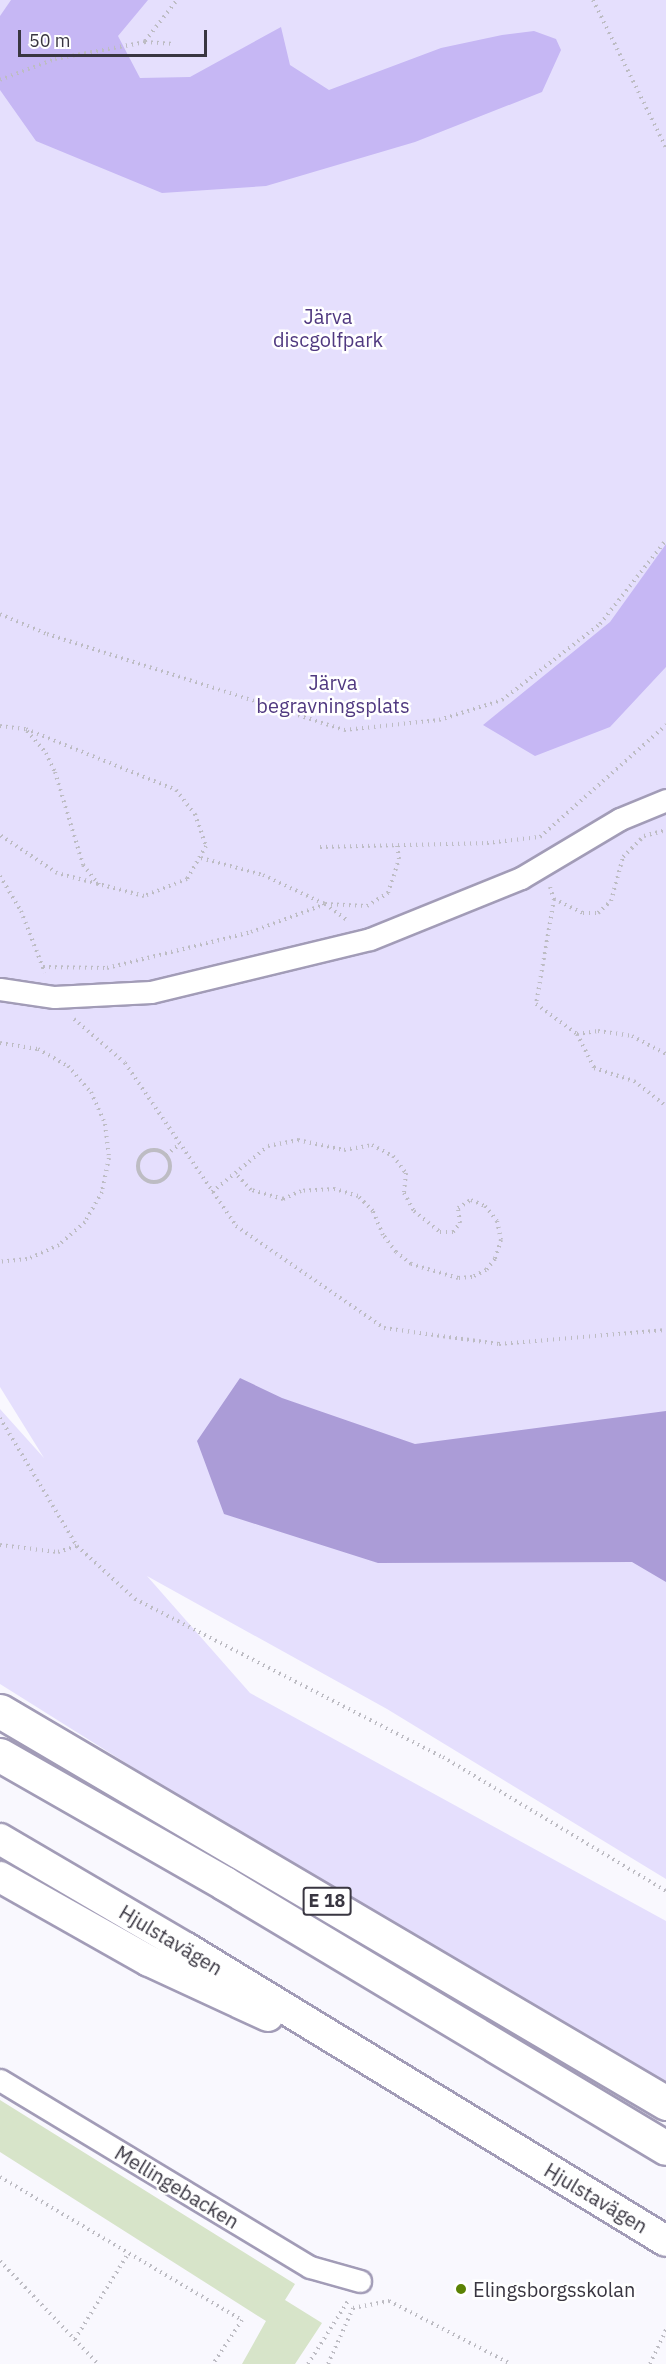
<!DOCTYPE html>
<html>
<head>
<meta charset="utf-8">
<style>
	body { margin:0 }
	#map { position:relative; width:666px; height:2364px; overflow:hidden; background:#f9f8fe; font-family:"IBM Plex Sans",sans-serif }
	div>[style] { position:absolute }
	.green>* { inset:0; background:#e5dffd }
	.forest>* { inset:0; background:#c6b7f4 }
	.water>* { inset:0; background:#ab9cd7 }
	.building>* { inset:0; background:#d7e4c9 }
	.path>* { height:4px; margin-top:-2px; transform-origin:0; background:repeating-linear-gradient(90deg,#bdbcc3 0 1.5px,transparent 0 6px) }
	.path>.ring { margin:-2px; padding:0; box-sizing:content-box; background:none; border:4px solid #bdbcc3; border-radius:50% }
	.roads { filter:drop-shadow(2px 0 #a29cb7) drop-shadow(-2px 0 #a29cb7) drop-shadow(0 2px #a29cb7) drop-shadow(0 -2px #a29cb7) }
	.minor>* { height:21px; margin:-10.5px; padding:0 10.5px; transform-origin:10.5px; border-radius:10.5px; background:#fff }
	.secondary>* { height:30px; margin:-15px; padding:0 15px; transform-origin:15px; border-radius:15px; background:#fff }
	.motorway>* { height:33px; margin:-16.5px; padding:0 16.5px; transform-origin:16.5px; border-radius:16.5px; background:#fff }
	.dots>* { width:16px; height:16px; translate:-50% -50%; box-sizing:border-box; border:3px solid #fff; border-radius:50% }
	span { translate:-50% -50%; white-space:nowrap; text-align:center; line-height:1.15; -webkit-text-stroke:5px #fff; paint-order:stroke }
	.shield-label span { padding:2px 4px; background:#fff; border:2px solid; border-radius:4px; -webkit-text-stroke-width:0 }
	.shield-label { font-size:18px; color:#393641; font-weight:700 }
	.park-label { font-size:20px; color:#503980 }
	.street-label { font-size:20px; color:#393641 }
	.poi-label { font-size:20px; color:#393641 }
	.left { translate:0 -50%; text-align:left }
	.scale { position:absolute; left:18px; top:30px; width:189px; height:27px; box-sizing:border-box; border:3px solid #393641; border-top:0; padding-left:8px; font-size:18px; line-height:21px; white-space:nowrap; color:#393641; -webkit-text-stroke:4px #fff; paint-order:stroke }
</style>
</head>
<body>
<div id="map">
	<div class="green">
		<i style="clip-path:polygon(0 0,666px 0,666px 1879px,387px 1709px,147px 1576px,250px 1693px,666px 1921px,666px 2102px,0 1684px,0 1409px,44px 1458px,0 1387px)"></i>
	</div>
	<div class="forest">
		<i style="clip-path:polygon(11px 0,148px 0,118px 36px,140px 78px,190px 77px,281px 27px,290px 65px,329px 90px,441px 48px,502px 35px,534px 31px,556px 39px,561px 50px,542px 92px,415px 142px,266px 186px,162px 193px,36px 141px,0 90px,0 16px)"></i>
		<i style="clip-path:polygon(666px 544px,666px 667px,610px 727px,535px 756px,483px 725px,610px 622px)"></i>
	</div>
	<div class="water">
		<i style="clip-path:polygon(240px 1378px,282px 1398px,415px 1444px,666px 1411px,666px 1582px,632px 1562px,378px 1563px,224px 1514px,197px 1441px)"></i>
	</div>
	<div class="building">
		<i style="clip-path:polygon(0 2100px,295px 2284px,285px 2300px,322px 2323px,295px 2364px,242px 2364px,266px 2321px,0 2152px)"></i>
	</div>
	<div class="path">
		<i style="left:593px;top:0;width:165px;rotate:63.7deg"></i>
		<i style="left:145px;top:41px;width:52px;rotate:-52deg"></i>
		<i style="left:0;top:80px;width:59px;rotate:-20.9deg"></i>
		<i style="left:55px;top:59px;width:92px;rotate:-10.7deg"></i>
		<i style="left:145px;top:42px;width:26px;rotate:4deg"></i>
		<i style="left:0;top:614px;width:51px;rotate:23.1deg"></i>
		<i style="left:47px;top:634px;width:312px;rotate:17.9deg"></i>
		<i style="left:344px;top:730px;width:96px;rotate:-6deg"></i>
		<i style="left:439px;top:720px;width:66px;rotate:-17.6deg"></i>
		<i style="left:502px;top:700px;width:124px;rotate:-37.8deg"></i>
		<i style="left:600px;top:624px;width:107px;rotate:-51.8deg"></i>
		<i style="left:0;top:726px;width:26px;rotate:7deg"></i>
		<i style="left:26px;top:729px;width:162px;rotate:22.1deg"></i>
		<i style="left:176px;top:790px;width:31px;rotate:52deg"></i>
		<i style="left:195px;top:814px;width:34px;rotate:71deg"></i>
		<i style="left:206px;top:846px;width:38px;rotate:120deg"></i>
		<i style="left:187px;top:879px;width:46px;rotate:158.4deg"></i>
		<i style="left:144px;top:896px;width:90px;rotate:-165.2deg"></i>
		<i style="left:57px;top:873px;width:69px;rotate:-146.3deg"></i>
		<i style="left:27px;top:731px;width:29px;rotate:49deg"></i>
		<i style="left:46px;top:753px;width:21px;rotate:65deg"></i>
		<i style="left:55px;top:772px;width:97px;rotate:73.2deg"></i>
		<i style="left:83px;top:865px;width:27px;rotate:51deg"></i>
		<i style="left:320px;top:847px;width:167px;rotate:-1.4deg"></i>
		<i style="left:487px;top:843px;width:53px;rotate:-6.5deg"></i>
		<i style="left:540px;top:837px;width:169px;rotate:-41.6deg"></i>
		<i style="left:201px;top:858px;width:64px;rotate:15.3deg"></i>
		<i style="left:263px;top:875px;width:68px;rotate:25.1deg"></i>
		<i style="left:325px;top:904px;width:29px;rotate:36deg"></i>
		<i style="left:0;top:876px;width:41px;rotate:59deg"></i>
		<i style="left:21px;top:911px;width:66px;rotate:68.8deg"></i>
		<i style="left:550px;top:887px;width:13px;rotate:72deg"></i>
		<i style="left:554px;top:899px;width:32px;rotate:26deg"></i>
		<i style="left:583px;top:913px;width:15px"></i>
		<i style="left:598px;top:913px;width:18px;rotate:-43deg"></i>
		<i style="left:611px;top:901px;width:46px;rotate:-74.7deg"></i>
		<i style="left:623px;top:857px;width:30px;rotate:-45deg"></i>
		<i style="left:644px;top:836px;width:23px;rotate:-15deg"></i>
		<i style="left:554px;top:899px;width:107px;rotate:99.7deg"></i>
		<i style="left:536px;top:1004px;width:51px;rotate:36.2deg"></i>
		<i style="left:577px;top:1034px;width:38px;rotate:63deg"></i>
		<i style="left:594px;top:1068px;width:42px;rotate:18deg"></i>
		<i style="left:634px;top:1081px;width:41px;rotate:38deg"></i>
		<i style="left:43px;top:967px;width:64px;rotate:0.9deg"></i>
		<i style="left:107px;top:968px;width:148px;rotate:-14deg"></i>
		<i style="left:251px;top:932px;width:79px;rotate:-20.7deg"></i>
		<i style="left:325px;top:904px;width:42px;rotate:2.7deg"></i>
		<i style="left:367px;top:906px;width:25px;rotate:-32deg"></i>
		<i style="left:388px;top:893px;width:36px;rotate:-72deg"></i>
		<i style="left:399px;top:859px;width:14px;rotate:-98deg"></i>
		<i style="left:74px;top:1019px;width:67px;rotate:40.8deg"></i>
		<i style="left:125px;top:1063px;width:197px;rotate:55.7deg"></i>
		<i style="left:236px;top:1226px;width:180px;rotate:34.6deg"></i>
		<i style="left:384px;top:1328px;width:116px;rotate:7.9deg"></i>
		<i style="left:499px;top:1344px;width:168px;rotate:-4.8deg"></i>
		<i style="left:577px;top:1034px;width:21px;rotate:-8deg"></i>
		<i style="left:598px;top:1031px;width:34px;rotate:8deg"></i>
		<i style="left:632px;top:1036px;width:38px;rotate:28deg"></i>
		<i style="left:0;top:1043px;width:38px;rotate:9deg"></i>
		<i style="left:38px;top:1049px;width:34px;rotate:30deg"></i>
		<i style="left:68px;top:1066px;width:35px;rotate:49deg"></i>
		<i style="left:91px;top:1092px;width:35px;rotate:66deg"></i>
		<i style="left:105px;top:1124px;width:34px;rotate:83deg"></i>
		<i style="left:109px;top:1158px;width:35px;rotate:102deg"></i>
		<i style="left:102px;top:1192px;width:34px;rotate:120deg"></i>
		<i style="left:85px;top:1222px;width:35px;rotate:139deg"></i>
		<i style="left:59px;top:1245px;width:35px;rotate:156deg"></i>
		<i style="left:27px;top:1259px;width:27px;rotate:174deg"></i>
		<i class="ring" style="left:138px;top:1150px;width:28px;height:28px"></i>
		<i style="left:166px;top:1155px;width:16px;rotate:-38deg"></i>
		<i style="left:212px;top:1192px;width:72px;rotate:-39.4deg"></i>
		<i style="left:268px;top:1146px;width:31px;rotate:-11deg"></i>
		<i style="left:298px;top:1140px;width:47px;rotate:12.3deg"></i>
		<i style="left:344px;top:1150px;width:28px;rotate:-10deg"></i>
		<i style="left:372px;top:1145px;width:24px;rotate:28deg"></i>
		<i style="left:393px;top:1156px;width:21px;rotate:53deg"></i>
		<i style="left:406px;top:1173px;width:20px;rotate:96deg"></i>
		<i style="left:404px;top:1193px;width:21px;rotate:61deg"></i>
		<i style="left:414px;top:1211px;width:33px;rotate:39deg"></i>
		<i style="left:440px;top:1232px;width:13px"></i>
		<i style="left:453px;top:1232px;width:11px;rotate:-52deg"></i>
		<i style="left:460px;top:1223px;width:15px;rotate:-98deg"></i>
		<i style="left:458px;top:1208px;width:15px;rotate:-32deg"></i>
		<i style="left:471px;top:1200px;width:15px;rotate:23deg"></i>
		<i style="left:485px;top:1206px;width:19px;rotate:51deg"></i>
		<i style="left:497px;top:1221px;width:19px;rotate:78deg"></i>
		<i style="left:501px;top:1240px;width:20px;rotate:108deg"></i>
		<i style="left:495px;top:1259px;width:14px;rotate:129deg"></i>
		<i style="left:486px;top:1270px;width:16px;rotate:153deg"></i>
		<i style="left:472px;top:1277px;width:14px;rotate:176deg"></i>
		<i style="left:458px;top:1278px;width:49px;rotate:-163.4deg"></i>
		<i style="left:411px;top:1264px;width:19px;rotate:-141deg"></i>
		<i style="left:396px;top:1252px;width:21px;rotate:-127deg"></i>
		<i style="left:383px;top:1235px;width:26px;rotate:-113deg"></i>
		<i style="left:373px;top:1211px;width:21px;rotate:-135deg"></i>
		<i style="left:358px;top:1196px;width:24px;rotate:-163deg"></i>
		<i style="left:335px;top:1189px;width:34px;rotate:177deg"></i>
		<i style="left:301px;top:1191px;width:20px;rotate:156deg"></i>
		<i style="left:283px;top:1199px;width:33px;rotate:-164deg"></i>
		<i style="left:251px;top:1190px;width:22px;rotate:-133deg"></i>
		<i style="left:0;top:1418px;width:149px;rotate:59deg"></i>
		<i style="left:77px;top:1546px;width:79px;rotate:42.4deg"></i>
		<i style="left:135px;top:1599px;width:346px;rotate:27.2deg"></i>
		<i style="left:443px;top:1757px;width:260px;rotate:31deg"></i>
		<i style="left:0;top:1545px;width:58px;rotate:6.9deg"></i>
		<i style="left:58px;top:1552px;width:20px;rotate:-18deg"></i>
		<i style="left:0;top:2177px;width:281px;rotate:30.6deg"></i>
		<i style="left:242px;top:2320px;width:53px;rotate:123.4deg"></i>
		<i style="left:0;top:2261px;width:142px;rotate:46.4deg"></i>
		<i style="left:75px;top:2339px;width:100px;rotate:-58.1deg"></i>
		<i style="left:308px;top:2364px;width:75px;rotate:-57.6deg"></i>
		<i style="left:328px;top:2364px;width:61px;rotate:-65.9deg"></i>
		<i style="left:353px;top:2308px;width:37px;rotate:-11deg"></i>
		<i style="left:389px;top:2301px;width:137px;rotate:27.3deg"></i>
		<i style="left:650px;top:2364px;width:38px;rotate:-65deg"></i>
	</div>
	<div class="roads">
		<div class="minor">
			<i style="left:0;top:989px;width:55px;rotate:8.4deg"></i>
			<i style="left:54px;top:997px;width:97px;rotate:-3deg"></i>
			<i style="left:151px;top:992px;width:225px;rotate:-13.6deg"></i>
			<i style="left:370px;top:939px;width:163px;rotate:-22deg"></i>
			<i style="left:521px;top:878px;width:115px;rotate:-30.8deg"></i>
			<i style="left:620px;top:819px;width:50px;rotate:-22.4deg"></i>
			<i style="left:0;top:2080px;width:362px;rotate:31.1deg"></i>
			<i style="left:310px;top:2267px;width:52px;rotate:15.6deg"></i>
		</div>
		<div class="secondary">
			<i style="left:0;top:1839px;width:216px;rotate:30.4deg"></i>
			<i style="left:186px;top:1948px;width:562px;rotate:31.4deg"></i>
			<i style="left:0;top:1877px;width:171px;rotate:29.4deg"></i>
			<i style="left:149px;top:1961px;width:131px;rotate:24.8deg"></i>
		</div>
		<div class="motorway">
			<i style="left:0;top:1711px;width:773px;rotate:30.48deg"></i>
			<i style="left:0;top:1755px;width:258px;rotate:29.7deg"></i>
			<i style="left:224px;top:1883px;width:515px;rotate:30.94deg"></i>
		</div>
	</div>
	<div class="dots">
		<i style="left:461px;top:2289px;background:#5b8204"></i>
	</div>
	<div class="shield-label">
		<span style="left:327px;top:1901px">E 18</span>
	</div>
	<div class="park-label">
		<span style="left:328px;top:328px">Järva<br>discgolfpark</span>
		<span style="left:333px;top:694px">Järva<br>begravningsplats</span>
	</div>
	<div class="street-label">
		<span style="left:171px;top:1940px;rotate:31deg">Hjulstavägen</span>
		<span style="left:177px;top:2187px;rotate:31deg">Mellingebacken</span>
		<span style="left:596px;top:2198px;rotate:31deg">Hjulstavägen</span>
	</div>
	<div class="poi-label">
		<span class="left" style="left:473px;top:2289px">Elingsborgsskolan</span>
	</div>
	<div class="scale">50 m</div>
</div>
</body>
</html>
